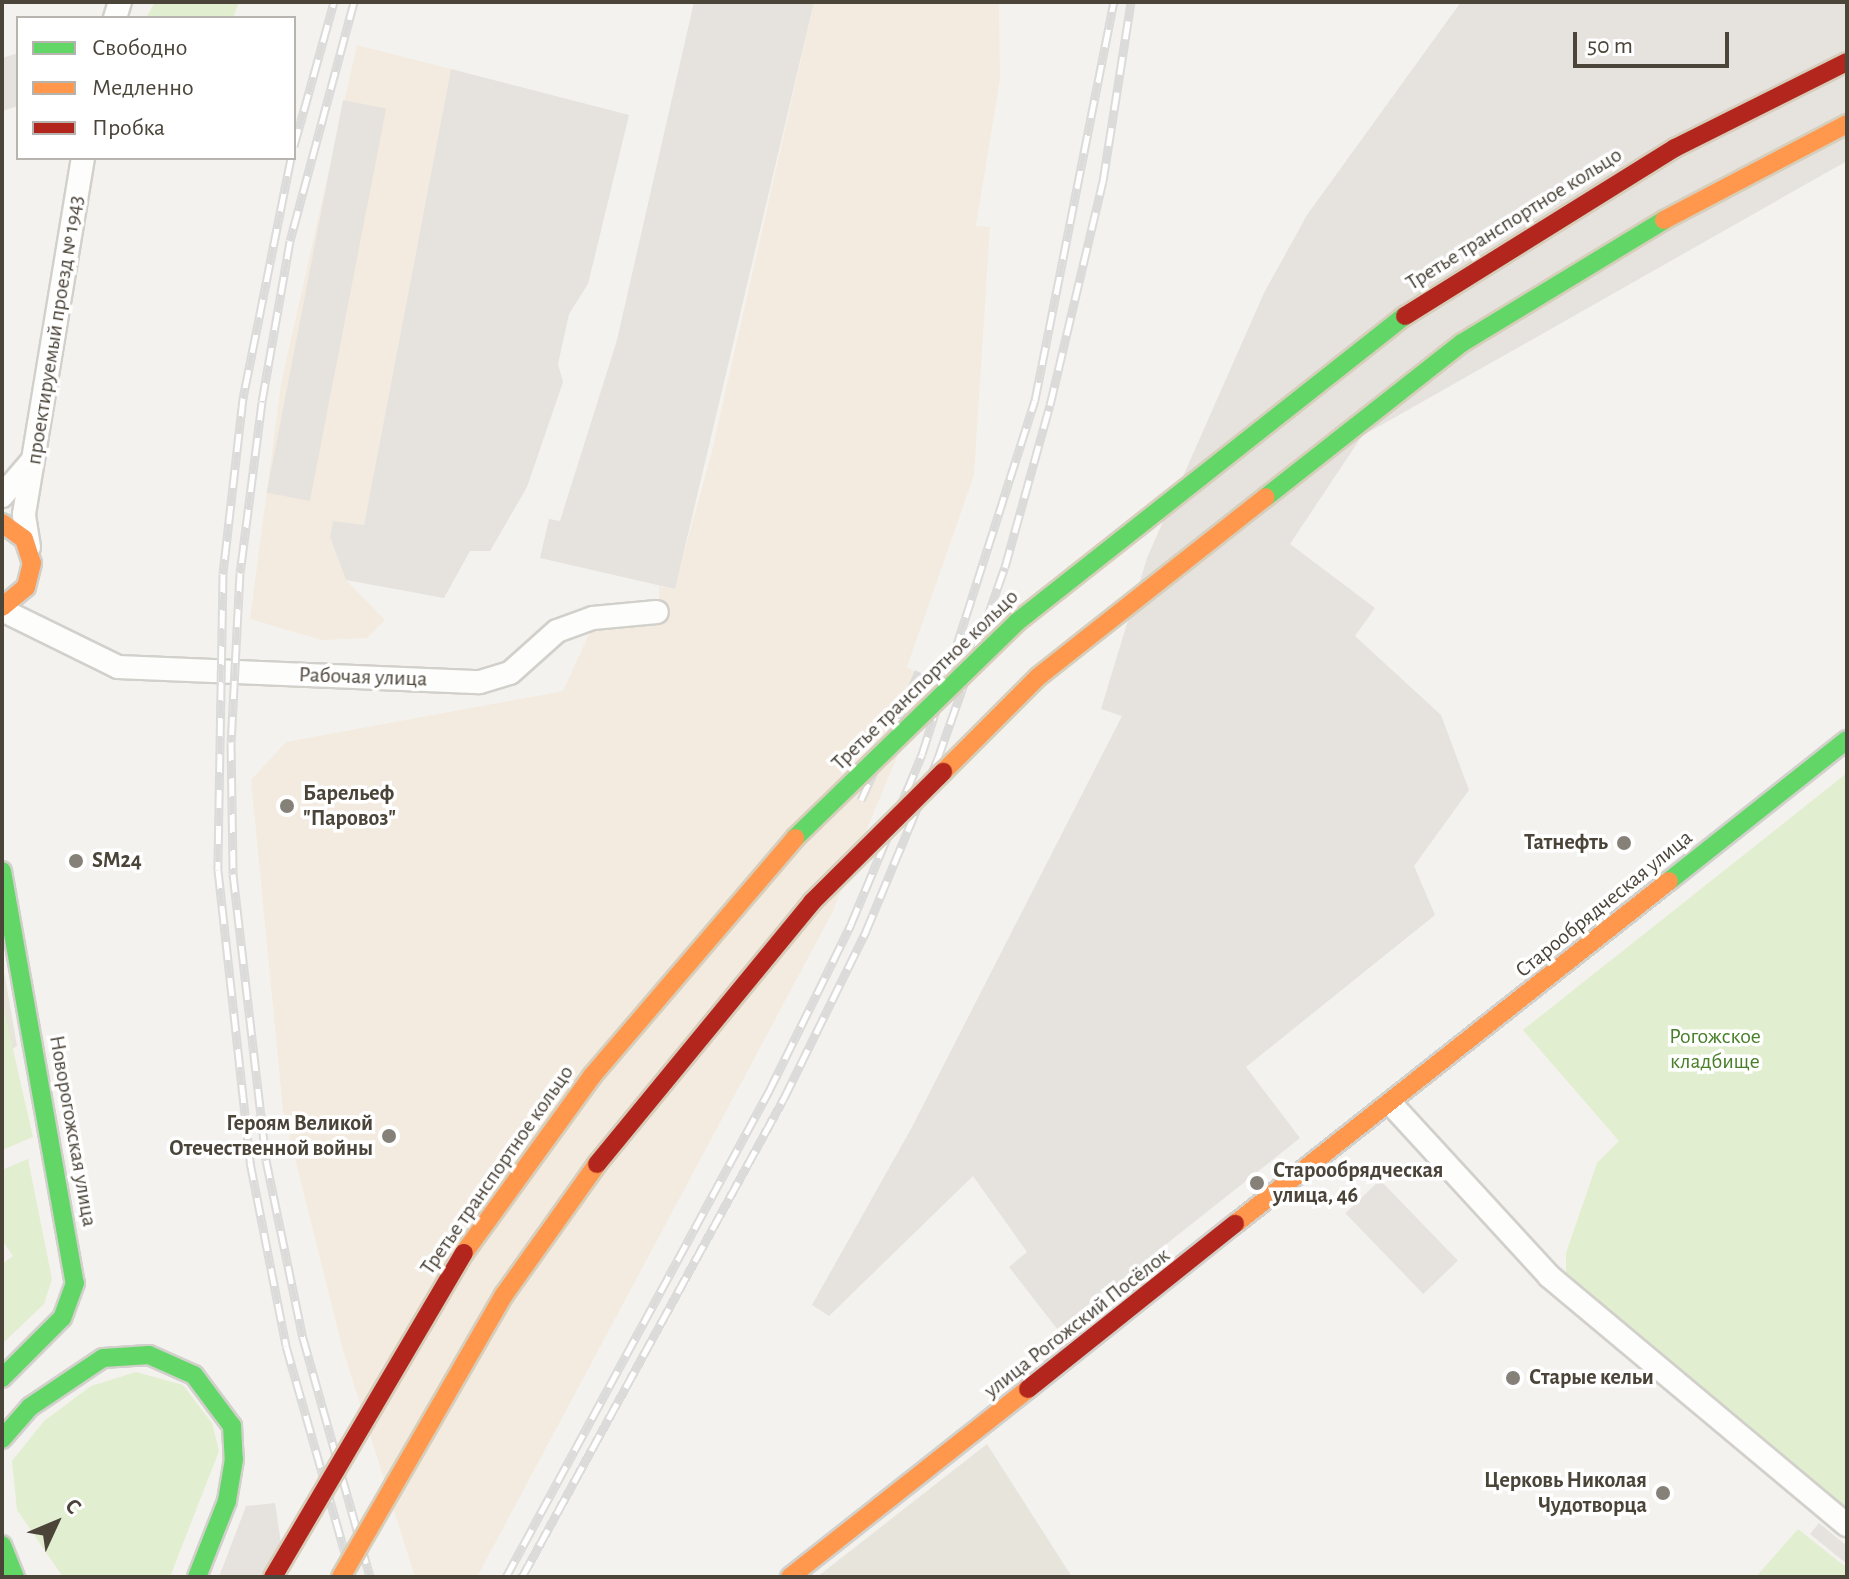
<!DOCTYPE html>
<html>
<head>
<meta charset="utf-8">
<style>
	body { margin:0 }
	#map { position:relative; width:1849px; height:1579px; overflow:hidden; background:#f4f2ee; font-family:"Alegreya Sans",sans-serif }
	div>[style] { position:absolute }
	.residential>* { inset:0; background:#e7e4dc }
	.commercial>* { inset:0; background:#f3ebdf }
	.industrial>* { inset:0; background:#e6e2de }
	.green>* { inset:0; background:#e1eecf }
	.parking>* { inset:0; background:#e6e3df; transform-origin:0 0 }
	.roads { filter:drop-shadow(2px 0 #d2d0cb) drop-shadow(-2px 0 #d2d0cb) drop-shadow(0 2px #d2d0cb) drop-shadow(0 -2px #d2d0cb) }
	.street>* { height:22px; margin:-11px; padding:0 11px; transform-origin:11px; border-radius:11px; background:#fdfdfc }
	.fast>* { height:18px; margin:-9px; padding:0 9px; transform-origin:9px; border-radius:9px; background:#63d668 }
	.slow>* { height:18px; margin:-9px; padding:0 9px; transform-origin:9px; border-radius:9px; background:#ff974d }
	.jam>* { height:18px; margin:-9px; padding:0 9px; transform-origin:9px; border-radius:9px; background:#b3261e }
	.rail>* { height:9px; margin-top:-4.5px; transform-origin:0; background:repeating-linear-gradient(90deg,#fff 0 18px,#dbdbda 0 36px); box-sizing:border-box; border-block:2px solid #dbdbda }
	.bridges { filter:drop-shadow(2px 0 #d6cebb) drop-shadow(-2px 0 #d6cebb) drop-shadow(0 2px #d6cebb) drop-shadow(0 -2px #d6cebb) }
	.fast-bridge>* { height:18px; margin:-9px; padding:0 9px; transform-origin:9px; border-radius:9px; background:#63d668 }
	.slow-bridge>* { height:18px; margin:-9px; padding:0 9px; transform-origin:9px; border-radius:9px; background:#ff974d }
	.jam-bridge>* { height:18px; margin:-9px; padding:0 9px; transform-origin:9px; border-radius:9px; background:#b3261e }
	.dots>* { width:22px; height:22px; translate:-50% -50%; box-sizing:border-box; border:4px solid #fff; border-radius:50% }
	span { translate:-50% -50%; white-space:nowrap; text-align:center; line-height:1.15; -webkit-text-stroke:7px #fff; paint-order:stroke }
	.street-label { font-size:22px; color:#4b4439 }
	.poi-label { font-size:22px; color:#4b4439; font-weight:700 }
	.left { translate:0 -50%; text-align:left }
	.right { translate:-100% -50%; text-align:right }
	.park-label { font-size:22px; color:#4a7f2a }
	.frame { position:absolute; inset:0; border:4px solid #4b4439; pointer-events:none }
	.legend { position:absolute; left:16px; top:16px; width:280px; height:144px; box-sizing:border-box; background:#fff; border:2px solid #b7b4b0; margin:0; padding:10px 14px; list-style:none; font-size:24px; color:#4b4439 }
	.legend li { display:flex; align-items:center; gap:16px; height:40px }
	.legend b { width:40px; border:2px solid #b7b4b0 }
	.north { position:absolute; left:16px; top:1483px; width:80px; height:80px; -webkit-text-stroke:6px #fff; paint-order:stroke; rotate:46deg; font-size:22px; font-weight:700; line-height:32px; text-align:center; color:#4b4439 }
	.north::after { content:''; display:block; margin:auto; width:28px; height:36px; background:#4b4439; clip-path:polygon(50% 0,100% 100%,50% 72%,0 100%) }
	.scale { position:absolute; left:1573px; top:32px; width:156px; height:36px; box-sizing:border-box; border:4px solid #4b4439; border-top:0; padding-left:10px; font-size:24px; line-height:28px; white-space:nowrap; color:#4b4439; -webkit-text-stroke:6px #fff; paint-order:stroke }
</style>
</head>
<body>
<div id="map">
	<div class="residential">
		<i style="clip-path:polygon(2px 959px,17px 1046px,2px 1055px)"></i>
		<i style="clip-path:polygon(987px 1444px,1072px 1577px,817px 1577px)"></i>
	</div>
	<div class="commercial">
		<i style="clip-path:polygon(814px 2px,999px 2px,1000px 79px,976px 226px,990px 227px,974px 475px,907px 667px,929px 680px,831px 915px,477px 1577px,415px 1577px,343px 1350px,283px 1110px,251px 780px,286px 742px,563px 691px,590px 632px,659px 625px,659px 586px,674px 589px,711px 455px)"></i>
		<i style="clip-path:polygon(357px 45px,451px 69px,364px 526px,333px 521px,330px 537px,346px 580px,385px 620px,367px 638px,322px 640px,250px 619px,281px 384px)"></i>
	</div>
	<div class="industrial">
		<i style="clip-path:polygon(694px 2px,814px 2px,675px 589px,540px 558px,549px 519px,560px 521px,617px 340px)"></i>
		<i style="clip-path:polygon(1461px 2px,1847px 2px,1847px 161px,1362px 436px,1290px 544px,1375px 608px,1355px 636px,1441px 715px,1469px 790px,1414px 866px,1435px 915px,1246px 1067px,1300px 1138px,1058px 1330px,1009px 1267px,1027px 1252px,973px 1176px,829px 1316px,812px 1305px,911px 1129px,1122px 716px,1101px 709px,1147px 558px,1264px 293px,1307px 215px)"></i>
		<i style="clip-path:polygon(451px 69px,629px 115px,588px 284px,569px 314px,558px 364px,563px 382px,527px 487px,490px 551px,470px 551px,444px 598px,346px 580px,330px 537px,333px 521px,364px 525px)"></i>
		<i style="clip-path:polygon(275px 1503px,286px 1577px,219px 1577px,246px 1506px)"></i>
	</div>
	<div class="green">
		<i style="clip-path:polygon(155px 2px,239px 2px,233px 18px,146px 18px)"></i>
		<i style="clip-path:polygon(1847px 773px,1847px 1511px,1566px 1277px,1566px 1253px,1597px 1163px,1619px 1141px,1523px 1030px)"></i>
		<i style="clip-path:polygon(2px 1001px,33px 1137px,2px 1150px)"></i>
		<i style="clip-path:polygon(28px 1159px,52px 1279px,44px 1304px,2px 1344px,2px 1264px,13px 1256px,2px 1240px,2px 1170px)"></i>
		<i style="clip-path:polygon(136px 1372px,183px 1385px,212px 1423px,219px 1451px,170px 1577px,63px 1577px,17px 1510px,12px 1461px,44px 1421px,91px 1386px)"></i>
		<i style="clip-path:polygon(1798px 1529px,1847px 1568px,1847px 1577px,1756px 1577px)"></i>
	</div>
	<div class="parking">
		<i style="clip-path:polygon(18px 53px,18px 106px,2px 111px,2px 58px)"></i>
		<i style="left:343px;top:100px;width:44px;height:400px;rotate:11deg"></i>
		<i style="left:1380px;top:1180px;width:112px;height:48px;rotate:46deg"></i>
		<i style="clip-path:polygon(1819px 1523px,1847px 1546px,1847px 1564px,1810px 1534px)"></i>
	</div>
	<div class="roads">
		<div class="street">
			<i style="left:115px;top:18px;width:17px;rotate:-73deg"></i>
			<i style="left:2px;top:496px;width:45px;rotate:-49.5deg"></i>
			<i style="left:29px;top:547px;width:33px;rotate:-99deg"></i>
			<i style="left:24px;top:514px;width:361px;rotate:-80.6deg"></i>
			<i style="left:2px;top:610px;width:129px;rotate:26.2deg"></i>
			<i style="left:118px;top:667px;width:362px;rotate:2.4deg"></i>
			<i style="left:480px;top:682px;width:31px;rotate:-17deg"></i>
			<i style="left:510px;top:673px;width:63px;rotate:-41.8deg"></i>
			<i style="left:557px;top:631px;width:38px;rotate:-20deg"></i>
			<i style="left:593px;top:618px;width:64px;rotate:-5.4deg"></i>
			<i style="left:1392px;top:1105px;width:232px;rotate:47.4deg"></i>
			<i style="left:1549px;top:1276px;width:388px;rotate:39.9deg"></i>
		</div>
		<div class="fast">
			<i style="left:2px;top:871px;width:418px;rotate:80deg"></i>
			<i style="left:75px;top:1283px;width:37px;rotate:110deg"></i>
			<i style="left:62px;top:1318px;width:85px;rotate:135deg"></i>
			<i style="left:1669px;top:881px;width:227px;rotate:-38.4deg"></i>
			<i style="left:2px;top:1439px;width:43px;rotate:-48.8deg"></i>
			<i style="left:30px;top:1407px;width:88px;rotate:-33.9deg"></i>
			<i style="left:103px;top:1358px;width:46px;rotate:-3.7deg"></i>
			<i style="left:149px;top:1355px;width:49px;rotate:24deg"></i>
			<i style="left:194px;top:1375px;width:64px;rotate:53.3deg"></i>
			<i style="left:232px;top:1426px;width:33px;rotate:87deg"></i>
			<i style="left:234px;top:1459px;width:43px;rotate:99.5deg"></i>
			<i style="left:227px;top:1501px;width:82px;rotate:111.5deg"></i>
			<i style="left:2px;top:1545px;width:35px;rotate:68deg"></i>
		</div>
		<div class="slow">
			<i style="left:2px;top:523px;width:27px;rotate:36deg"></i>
			<i style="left:24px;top:539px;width:25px;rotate:72deg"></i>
			<i style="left:32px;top:563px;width:25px;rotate:104deg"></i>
			<i style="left:26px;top:587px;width:31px;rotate:140deg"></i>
			<i style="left:1235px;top:1224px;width:553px;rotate:-38.32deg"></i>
			<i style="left:790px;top:1577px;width:303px;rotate:-38.3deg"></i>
		</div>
		<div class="jam">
			<i style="left:1028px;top:1389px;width:265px;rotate:-38.6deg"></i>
		</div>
	</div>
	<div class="rail">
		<i style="left:354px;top:2px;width:247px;rotate:105deg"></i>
		<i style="left:290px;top:241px;width:163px;rotate:99.9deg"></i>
		<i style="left:262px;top:402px;width:172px;rotate:97.3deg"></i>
		<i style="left:240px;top:573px;width:169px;rotate:93deg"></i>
		<i style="left:231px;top:742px;width:132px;rotate:89.1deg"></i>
		<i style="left:233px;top:874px;width:288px;rotate:83.4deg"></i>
		<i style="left:266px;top:1160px;width:182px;rotate:78.3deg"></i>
		<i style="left:303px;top:1338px;width:248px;rotate:74.3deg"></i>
		<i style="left:294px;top:146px;width:149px;rotate:-74.5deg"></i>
		<i style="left:291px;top:158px;width:245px;rotate:101.3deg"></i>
		<i style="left:243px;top:398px;width:177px;rotate:96.5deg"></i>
		<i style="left:223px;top:574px;width:296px;rotate:91deg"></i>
		<i style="left:218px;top:870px;width:294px;rotate:83.7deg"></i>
		<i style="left:250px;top:1162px;width:187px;rotate:78.9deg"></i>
		<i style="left:286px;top:1346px;width:240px;rotate:74.1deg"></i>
		<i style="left:861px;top:800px;width:141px;rotate:-65.6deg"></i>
		<i style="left:506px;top:1577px;width:553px;rotate:-61.58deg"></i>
		<i style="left:769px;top:1091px;width:186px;rotate:-63.8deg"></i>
		<i style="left:851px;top:924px;width:184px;rotate:-67.3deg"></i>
		<i style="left:922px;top:754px;width:372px;rotate:-72.3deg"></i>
		<i style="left:1035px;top:400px;width:406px;rotate:-78.8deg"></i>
		<i style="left:522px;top:1577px;width:546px;rotate:-61.32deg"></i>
		<i style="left:784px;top:1098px;width:186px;rotate:-63.8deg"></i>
		<i style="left:866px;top:931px;width:187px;rotate:-67.4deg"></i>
		<i style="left:938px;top:758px;width:202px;rotate:-70.7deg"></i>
		<i style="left:1005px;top:567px;width:168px;rotate:-74.5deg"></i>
		<i style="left:1050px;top:405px;width:230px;rotate:-76.7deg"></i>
		<i style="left:1103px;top:181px;width:181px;rotate:-81.1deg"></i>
	</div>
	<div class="bridges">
		<div class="fast-bridge">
			<i style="left:1266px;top:497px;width:249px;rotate:-38.2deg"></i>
			<i style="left:1462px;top:343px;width:237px;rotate:-31.3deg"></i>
			<i style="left:795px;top:838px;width:310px;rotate:-44.2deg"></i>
			<i style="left:1017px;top:622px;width:494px;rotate:-38.3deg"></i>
		</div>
		<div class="slow-bridge">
			<i style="left:1664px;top:220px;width:207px;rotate:-27.7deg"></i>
			<i style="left:943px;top:772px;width:134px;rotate:-45deg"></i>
			<i style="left:1038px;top:677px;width:290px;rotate:-38.3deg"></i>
			<i style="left:464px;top:1253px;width:218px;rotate:-54.1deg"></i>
			<i style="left:592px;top:1076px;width:313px;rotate:-49.5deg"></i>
			<i style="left:341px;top:1577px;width:326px;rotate:-60deg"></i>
			<i style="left:504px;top:1295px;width:161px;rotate:-54.6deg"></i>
		</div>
		<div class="jam-bridge">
			<i style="left:1405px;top:316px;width:318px;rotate:-31.9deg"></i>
			<i style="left:1675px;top:148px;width:192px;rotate:-26.6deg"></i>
			<i style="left:597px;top:1164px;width:339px;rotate:-50.6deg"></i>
			<i style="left:812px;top:902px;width:185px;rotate:-44.8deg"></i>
			<i style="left:273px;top:1577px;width:376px;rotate:-59.5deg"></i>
		</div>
	</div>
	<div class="dots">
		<i style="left:287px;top:806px;background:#868178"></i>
		<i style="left:1624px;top:843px;background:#868178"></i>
		<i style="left:76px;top:861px;background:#868178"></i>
		<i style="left:389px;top:1136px;background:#868178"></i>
		<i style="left:1257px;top:1183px;background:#868178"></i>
		<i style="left:1513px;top:1378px;background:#868178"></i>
		<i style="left:1663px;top:1493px;background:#868178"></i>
	</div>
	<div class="street-label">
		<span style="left:1514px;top:219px;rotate:-32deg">Третье транспортное кольцо</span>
		<span style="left:55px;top:330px;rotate:-81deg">проектируемый проезд № 1943</span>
		<span style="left:363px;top:677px;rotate:2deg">Рабочая улица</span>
		<span style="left:925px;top:680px;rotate:-44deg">Третье транспортное кольцо</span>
		<span style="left:1604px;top:904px;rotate:-39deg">Старообрядческая улица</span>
		<span style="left:73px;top:1131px;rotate:80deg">Новорогожская улица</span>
		<span style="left:497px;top:1170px;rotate:-55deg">Третье транспортное кольцо</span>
		<span style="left:1077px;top:1323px;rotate:-38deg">улица Рогожский Посёлок</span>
	</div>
	<div class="poi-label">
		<span class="left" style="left:303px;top:806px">Барельеф<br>"Паровоз"</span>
		<span class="right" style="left:1608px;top:843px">Татнефть</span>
		<span class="left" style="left:92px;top:861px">SM24</span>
		<span class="right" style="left:373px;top:1136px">Героям Великой<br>Отечественной войны</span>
		<span class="left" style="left:1273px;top:1183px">Старообрядческая<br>улица, 46</span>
		<span class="left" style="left:1529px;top:1378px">Старые кельи</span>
		<span class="right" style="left:1647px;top:1493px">Церковь Николая<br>Чудотворца</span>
	</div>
	<div class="park-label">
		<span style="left:1715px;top:1049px">Рогожское<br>кладбище</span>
	</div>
	<div class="frame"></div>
	<ul class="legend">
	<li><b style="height:10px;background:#63d668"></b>Свободно</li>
	<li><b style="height:10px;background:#ff974d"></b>Медленно</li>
	<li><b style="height:10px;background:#b3261e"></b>Пробка</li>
	</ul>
	<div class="north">С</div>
	<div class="scale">50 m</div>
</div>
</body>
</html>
